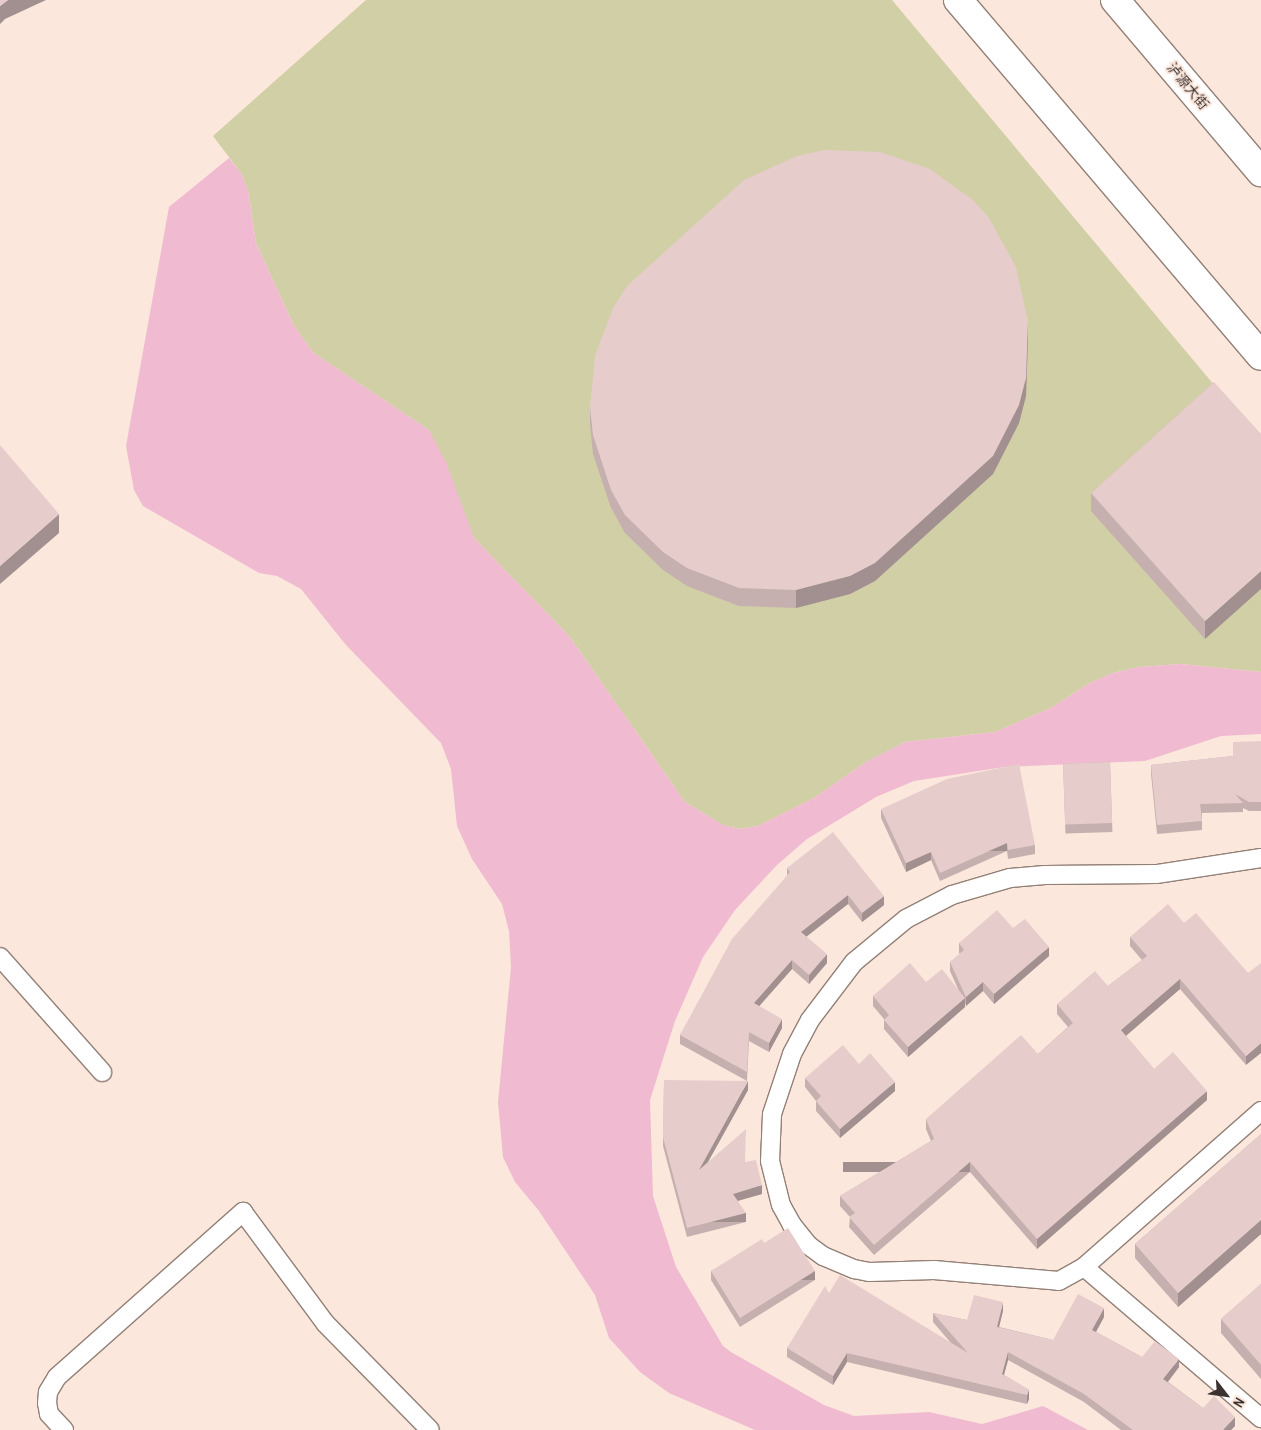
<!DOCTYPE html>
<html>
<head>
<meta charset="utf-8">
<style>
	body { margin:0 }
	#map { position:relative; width:1261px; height:1430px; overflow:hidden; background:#fce7dc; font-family:"Archivo Narrow","Noto Sans SC",sans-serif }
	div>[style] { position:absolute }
	.green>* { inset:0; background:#d1cfa5 }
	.water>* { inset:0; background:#f0bad1 }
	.roads { filter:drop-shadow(1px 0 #938077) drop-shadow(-1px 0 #938077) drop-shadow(0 1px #938077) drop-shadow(0 -1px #938077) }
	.lane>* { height:18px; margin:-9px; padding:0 9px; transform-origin:9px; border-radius:9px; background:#fff }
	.secondary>* { height:28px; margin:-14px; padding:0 14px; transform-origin:14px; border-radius:14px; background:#fff }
	.wall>* { inset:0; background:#c6b0af; transform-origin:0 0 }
	.shaded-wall>* { inset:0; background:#a1908f; transform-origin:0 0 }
	.building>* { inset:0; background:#e6cdcc; transform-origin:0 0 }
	span { translate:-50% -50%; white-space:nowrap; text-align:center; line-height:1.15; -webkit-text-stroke:4px #fce7dc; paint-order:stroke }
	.street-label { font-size:14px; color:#3b332f }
	.north { position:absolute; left:1201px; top:1370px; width:50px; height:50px; -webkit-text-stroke:4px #fce7dc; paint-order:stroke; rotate:120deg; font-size:14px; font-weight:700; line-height:20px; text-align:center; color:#3b332f }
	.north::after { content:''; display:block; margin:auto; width:18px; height:22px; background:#3b332f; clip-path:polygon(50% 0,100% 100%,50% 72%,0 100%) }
</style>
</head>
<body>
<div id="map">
	<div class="green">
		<i style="clip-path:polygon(366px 0,892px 0,1261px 441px,1261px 672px,1181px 664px,1139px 667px,1113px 673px,1088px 684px,1051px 708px,995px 732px,905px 742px,866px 762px,814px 798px,758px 826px,740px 829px,723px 825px,685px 802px,569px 636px,474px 538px,429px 430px,315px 354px,309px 347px,293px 324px,256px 243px,248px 190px,241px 173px,213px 136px)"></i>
	</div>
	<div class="water">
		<i style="clip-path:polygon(229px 158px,241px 173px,248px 190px,256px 243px,293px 324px,309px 347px,315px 354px,429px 430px,446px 462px,474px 538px,569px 636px,685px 802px,723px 825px,740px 829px,758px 826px,814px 798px,866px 762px,905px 742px,995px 732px,1051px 708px,1088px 684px,1113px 673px,1139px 667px,1181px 664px,1261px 672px,1261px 734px,1221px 736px,1145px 761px,1004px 767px,914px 781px,876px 797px,807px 839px,777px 865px,735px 910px,703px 957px,675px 1021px,650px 1100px,653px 1196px,676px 1267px,723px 1346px,731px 1352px,824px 1405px,854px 1416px,929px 1412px,982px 1424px,1043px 1406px,1088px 1430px,755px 1430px,669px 1393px,640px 1372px,609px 1338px,595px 1295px,539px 1211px,515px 1182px,503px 1157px,498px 1102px,511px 967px,509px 931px,502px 904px,472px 859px,457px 826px,451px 769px,441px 743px,346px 645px,301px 589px,277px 576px,259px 573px,143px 506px,134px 490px,126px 446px,169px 207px)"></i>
	</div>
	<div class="roads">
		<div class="lane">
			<i style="left:1261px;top:858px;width:106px;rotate:171.3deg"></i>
			<i style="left:1156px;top:874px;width:111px;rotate:179.5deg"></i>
			<i style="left:1045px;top:875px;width:35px;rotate:175deg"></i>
			<i style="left:1010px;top:878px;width:60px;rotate:163.7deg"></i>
			<i style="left:952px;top:895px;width:52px;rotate:152.4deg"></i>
			<i style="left:906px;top:919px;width:67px;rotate:140.4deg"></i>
			<i style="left:854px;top:962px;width:73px;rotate:127.2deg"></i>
			<i style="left:810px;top:1020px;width:38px;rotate:118deg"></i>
			<i style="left:792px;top:1054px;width:63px;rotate:108.4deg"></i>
			<i style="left:772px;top:1114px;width:47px;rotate:92.4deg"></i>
			<i style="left:770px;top:1161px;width:45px;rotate:76deg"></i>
			<i style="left:781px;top:1205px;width:23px;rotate:61deg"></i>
			<i style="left:792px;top:1225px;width:26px;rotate:51deg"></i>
			<i style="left:808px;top:1245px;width:19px;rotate:36deg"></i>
			<i style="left:823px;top:1256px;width:34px;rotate:23deg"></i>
			<i style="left:854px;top:1269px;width:16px;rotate:11deg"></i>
			<i style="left:870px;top:1272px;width:64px;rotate:-1.8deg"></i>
			<i style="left:934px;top:1270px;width:125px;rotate:5deg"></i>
			<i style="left:1059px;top:1281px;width:29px;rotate:-29deg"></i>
			<i style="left:1084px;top:1267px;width:236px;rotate:-41.4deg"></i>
			<i style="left:0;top:957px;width:154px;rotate:48.4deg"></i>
			<i style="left:1084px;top:1267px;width:233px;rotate:40.5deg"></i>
			<i style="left:64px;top:1430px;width:22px;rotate:-133deg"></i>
			<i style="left:49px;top:1414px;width:11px;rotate:-100deg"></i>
			<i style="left:47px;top:1403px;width:11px;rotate:-85deg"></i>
			<i style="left:48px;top:1392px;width:17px;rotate:-59deg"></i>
			<i style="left:57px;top:1377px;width:249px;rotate:-41.6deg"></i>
			<i style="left:243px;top:1212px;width:139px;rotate:53.5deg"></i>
			<i style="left:326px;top:1324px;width:148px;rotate:45.5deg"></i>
		</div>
		<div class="secondary">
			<i style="left:958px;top:0;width:467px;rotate:49.6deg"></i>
			<i style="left:1115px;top:0;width:226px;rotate:49.7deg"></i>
		</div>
	</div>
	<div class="wall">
		<i style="clip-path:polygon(1028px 340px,1026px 396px,1019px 423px,993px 474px,875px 581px,850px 594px,796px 608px,739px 606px,687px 586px,663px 570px,625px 533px,611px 508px,593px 454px,590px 425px,590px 407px)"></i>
		<i style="clip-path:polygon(1214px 382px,1205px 639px,1091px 511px,1091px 493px)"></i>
		<i style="clip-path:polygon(1261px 741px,1261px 811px,1249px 811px,1243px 808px,1243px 812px,1202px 813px,1202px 830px,1157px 834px,1151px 774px,1151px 765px,1233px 756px)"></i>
		<i style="left:1110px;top:762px;width:70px;height:47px;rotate:88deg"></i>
		<i style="clip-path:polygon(881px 809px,1035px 845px,1035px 854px,1008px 859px,1007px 851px,940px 881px,931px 860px,906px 872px,881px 818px)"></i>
		<i style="clip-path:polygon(787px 868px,884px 905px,862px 922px,848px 904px,806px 936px,827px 963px,809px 984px,792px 969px,759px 1006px,782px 1028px,769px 1052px,749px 1041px,747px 1081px,680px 1044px,680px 1035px,787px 876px)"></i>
		<i style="clip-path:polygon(1184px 923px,1248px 973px,1246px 1065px,1180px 989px,1126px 1036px,1154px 1069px,1207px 1100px,1037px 1249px,970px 1172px,874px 1255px,849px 1227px,850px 1217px,840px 1206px,840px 1196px,931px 1141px,926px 1129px,926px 1119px,1038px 1054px,1068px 1027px,1057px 1014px,1057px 1004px,1108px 986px,1142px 960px,1130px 946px,1130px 937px)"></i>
		<i style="clip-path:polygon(1013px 928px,1049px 956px,994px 1004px,983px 991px,966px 1006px,965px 1003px,965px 1007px,908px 1057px,884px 1029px,884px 1019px,873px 1006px,873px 996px,926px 982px,959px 991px,950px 971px,950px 962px,960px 954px,959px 953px,959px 943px)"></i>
		<i style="clip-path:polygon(859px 1064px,895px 1091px,840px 1138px,816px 1111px,816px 1101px,805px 1087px,805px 1078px)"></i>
		<i style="clip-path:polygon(664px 1080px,748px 1090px,708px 1162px,745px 1162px,762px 1194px,738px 1201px,746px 1222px,687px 1237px,663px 1146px)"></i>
		<i style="clip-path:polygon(1261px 1134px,1261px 1234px,1178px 1307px,1135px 1258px,1135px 1244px)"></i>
		<i style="clip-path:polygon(764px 1243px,815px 1280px,740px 1327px,711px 1280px,711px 1271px)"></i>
		<i style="clip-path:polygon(1261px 1284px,1261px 1379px,1221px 1333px,1221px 1319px)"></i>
		<i style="clip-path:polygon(829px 1293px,951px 1343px,933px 1322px,933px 1313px,967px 1320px,1003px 1311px,999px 1327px,1053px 1340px,1104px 1317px,1096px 1332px,1142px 1357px,1179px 1367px,1168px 1382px,1203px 1408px,1235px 1426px,1231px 1430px,1121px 1430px,1084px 1402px,1008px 1360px,1004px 1375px,1029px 1390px,1029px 1399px,1027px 1404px,847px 1362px,833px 1385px,787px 1357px,787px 1348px)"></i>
	</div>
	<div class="shaded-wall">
		<i style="clip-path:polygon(8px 0,46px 0,5px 19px,0 24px,0 6px)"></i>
		<i style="clip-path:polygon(1028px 322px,1028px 340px,1026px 396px,1019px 423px,993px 474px,875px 581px,850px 594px,796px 608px,796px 590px)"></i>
		<i style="clip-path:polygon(59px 514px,59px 533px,0 584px,0 566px)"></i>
		<i style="clip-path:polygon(1261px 571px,1261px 589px,1205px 639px,1205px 621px)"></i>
		<i style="left:1007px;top:843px;width:8px;height:73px;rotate:90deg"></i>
		<i style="clip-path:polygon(931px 852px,931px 860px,906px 872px,906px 863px)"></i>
		<i style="clip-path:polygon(848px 895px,848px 904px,801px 941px,801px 932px)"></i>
		<i style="clip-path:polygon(884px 896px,884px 905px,862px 922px,862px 913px)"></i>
		<i style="clip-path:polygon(1049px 947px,1049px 956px,994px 1004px,994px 994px)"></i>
		<i style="clip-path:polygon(827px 954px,827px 963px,809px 984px,809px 975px)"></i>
		<i style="clip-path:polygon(792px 960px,792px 969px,754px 1012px,754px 1003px)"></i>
		<i style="clip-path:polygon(1180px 979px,1180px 989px,1121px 1040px,1121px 1030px)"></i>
		<i style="clip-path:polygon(983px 982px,983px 991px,966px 1006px,966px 997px)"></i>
		<i style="clip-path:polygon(965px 998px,965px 1007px,908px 1057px,908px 1047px)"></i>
		<i style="clip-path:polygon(782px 1019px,782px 1028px,769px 1052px,769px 1043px)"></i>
		<i style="clip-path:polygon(1261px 1043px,1261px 1053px,1246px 1065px,1246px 1056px)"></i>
		<i style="clip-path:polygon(748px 1081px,748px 1090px,699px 1178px,699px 1170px)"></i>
		<i style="clip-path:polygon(895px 1082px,895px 1091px,840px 1138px,840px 1129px)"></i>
		<i style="clip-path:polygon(1207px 1091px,1207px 1100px,1037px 1249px,1037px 1239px)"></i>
		<i style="left:970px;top:1162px;width:10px;height:127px;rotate:90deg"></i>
		<i style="clip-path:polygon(762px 1185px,762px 1194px,733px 1202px,733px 1194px)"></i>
		<i style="left:746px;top:1213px;width:9px;height:61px;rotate:90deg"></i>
		<i style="clip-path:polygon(1261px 1220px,1261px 1234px,1178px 1307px,1178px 1293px)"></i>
		<i style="left:815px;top:1271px;width:9px;height:89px;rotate:90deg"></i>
		<i style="clip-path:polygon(1003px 1302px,1003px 1311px,997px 1335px,997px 1327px)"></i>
		<i style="clip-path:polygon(1104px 1308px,1104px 1317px,1092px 1339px,1092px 1330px)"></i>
		<i style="clip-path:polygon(1008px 1352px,1008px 1360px,1002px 1382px,1002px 1374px)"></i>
		<i style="clip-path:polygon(847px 1353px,847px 1362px,833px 1385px,833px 1376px)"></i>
		<i style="clip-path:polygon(1179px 1359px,1179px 1367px,1163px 1388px,1163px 1379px)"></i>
		<i style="clip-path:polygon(1029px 1390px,1029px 1399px,1027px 1404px,1027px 1395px)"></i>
		<i style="clip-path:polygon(1235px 1417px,1235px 1426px,1231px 1430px,1223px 1430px)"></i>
	</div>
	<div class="building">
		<i style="clip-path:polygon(0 0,8px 0,0 6px)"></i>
		<i style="clip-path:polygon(825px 150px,880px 152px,930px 169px,973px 200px,989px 218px,1016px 267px,1028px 322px,1026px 378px,1019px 405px,993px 456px,875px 563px,850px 576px,796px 590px,739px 588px,687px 568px,663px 552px,625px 515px,611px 490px,593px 435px,590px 407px,595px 356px,613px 308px,627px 286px,744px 180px,797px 156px)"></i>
		<i style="clip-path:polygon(1214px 382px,1261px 434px,1261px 571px,1205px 621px,1091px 493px)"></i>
		<i style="clip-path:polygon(0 445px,59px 514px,0 566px)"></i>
		<i style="clip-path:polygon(1261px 741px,1261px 802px,1249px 802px,1235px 794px,1243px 803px,1200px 804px,1202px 821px,1157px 825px,1151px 765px,1233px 756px,1233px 742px)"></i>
		<i style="left:1110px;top:762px;width:61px;height:47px;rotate:88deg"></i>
		<i style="clip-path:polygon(1019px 764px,1035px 845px,1008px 850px,1007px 843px,940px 873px,931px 852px,906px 863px,881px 809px,947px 779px)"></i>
		<i style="clip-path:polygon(833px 832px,884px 896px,862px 913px,848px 895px,801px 932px,827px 954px,809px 975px,792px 960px,754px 1003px,782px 1019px,769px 1043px,749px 1032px,747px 1072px,680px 1035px,732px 939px,790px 872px,787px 868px)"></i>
		<i style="clip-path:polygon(1168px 904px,1184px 923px,1196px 913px,1248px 973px,1261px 963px,1261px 1043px,1246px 1056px,1180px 979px,1121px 1030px,1154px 1069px,1173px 1052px,1207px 1091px,1037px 1239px,970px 1162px,874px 1245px,849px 1217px,855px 1213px,840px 1196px,934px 1139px,926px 1119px,1021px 1035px,1038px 1054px,1073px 1023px,1057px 1004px,1095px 971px,1108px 986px,1147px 956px,1130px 937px)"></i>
		<i style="clip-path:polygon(997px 910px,1013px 928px,1025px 919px,1049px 947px,994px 994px,983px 982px,966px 997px,950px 962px,964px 950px,959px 943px)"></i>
		<i style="clip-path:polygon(910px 963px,926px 982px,942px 969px,965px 998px,908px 1047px,884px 1020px,889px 1015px,873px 996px)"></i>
		<i style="clip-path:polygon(843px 1045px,859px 1064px,870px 1053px,895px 1082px,840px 1129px,816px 1101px,821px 1096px,805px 1078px)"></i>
		<i style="clip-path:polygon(664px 1080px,748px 1081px,699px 1170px,746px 1129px,745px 1162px,756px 1160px,762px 1185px,733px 1194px,746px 1213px,687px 1228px,663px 1137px)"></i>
		<i style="clip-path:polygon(1261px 1134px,1261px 1220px,1178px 1293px,1135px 1244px)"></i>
		<i style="clip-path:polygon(788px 1228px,815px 1271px,740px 1318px,711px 1271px,762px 1239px,764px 1243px)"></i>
		<i style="clip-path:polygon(840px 1275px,968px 1353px,933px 1313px,967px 1320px,974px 1295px,1003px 1302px,997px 1327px,1053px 1340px,1078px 1294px,1104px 1308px,1092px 1330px,1142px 1357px,1155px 1341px,1179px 1359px,1163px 1379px,1203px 1408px,1214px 1396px,1235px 1417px,1223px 1430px,1133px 1430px,1084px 1394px,1008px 1352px,1002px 1374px,1029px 1390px,1027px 1395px,847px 1353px,833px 1376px,787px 1348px,825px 1286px,829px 1293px)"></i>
		<i style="clip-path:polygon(1261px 1284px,1261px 1365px,1221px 1319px)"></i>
	</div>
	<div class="street-label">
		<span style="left:1188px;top:86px;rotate:50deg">泸源大街</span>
	</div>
	<div class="north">N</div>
</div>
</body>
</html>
